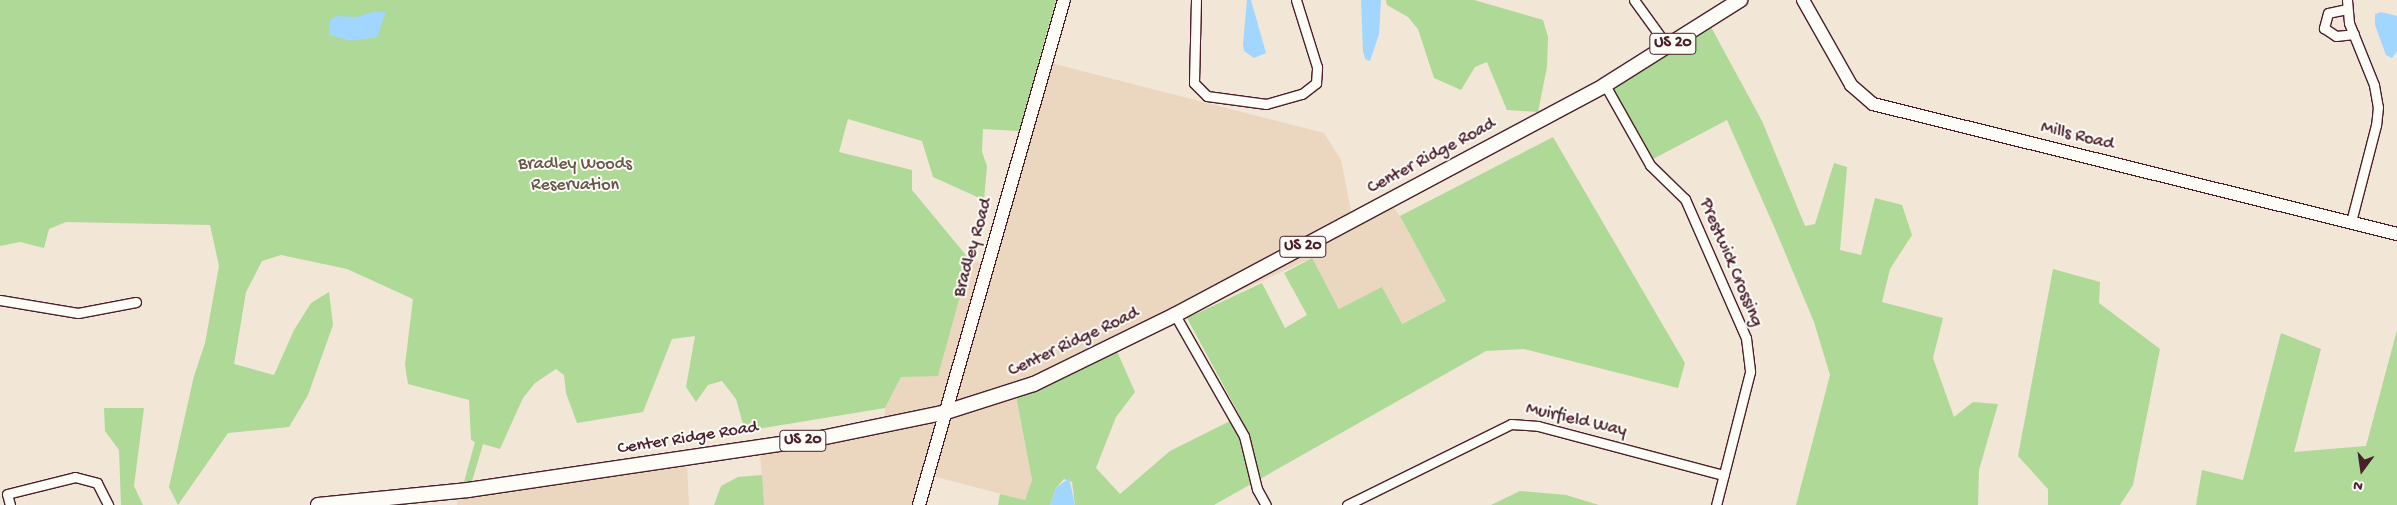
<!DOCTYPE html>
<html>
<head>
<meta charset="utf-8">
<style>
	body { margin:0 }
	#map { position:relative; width:2397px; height:505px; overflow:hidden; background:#f2e6d7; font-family:"Gochi Hand",sans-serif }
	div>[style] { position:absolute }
	.built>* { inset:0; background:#ebd6c0 }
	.green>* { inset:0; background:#aed997 }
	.water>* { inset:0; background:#a0d6ff }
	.roads { filter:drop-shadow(1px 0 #4a1f2b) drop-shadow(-1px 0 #4a1f2b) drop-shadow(0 1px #4a1f2b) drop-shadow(0 -1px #4a1f2b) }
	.street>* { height:9px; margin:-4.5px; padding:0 4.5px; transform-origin:4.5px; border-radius:4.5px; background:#fdfcf7 }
	.secondary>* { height:12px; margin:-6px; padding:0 6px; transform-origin:6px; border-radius:6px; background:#fdfcf7 }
	.primary>* { height:14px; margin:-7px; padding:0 7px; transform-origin:7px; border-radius:7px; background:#fdfcf7 }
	span { translate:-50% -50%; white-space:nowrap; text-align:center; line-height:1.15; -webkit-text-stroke:4px #fdfcf7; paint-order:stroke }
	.shield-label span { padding:1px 4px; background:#fdfcf7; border:1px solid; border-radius:4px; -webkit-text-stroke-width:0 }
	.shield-label { font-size:16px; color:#4a1f2b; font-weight:700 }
	.street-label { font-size:18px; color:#4a1f2b }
	.park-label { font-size:18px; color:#68574b }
	.north { position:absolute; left:2337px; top:445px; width:50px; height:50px; -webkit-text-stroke:4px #fdfcf7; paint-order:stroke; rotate:194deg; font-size:14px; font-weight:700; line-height:20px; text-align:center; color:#4a1f2b }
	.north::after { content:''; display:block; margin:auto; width:18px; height:22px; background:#4a1f2b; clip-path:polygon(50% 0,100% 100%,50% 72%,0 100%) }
</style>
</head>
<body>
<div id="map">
	<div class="built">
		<i style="clip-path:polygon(1051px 63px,1324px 133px,1341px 160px,1352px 216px,1386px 198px,1400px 216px,1446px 301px,1401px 324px,1340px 309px,1311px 258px,1016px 396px,1032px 480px,1025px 500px,932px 476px,924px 505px,764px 505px,760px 453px,885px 429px,885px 408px,901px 377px,938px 375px,970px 260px,992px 265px)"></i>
		<i style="clip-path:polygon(687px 464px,689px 505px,457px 505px,458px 496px)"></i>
	</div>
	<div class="green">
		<i style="clip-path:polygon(0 0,1056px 0,1019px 131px,983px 129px,982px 152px,987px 166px,984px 200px,933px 177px,922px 141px,848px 119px,839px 152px,912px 170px,912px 190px,970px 260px,938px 376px,901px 377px,885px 408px,745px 431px,736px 399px,722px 381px,708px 385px,696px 402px,686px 387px,695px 336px,672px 339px,643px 412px,577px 423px,566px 393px,564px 375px,556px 369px,535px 383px,523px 398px,500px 449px,483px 444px,470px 488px,462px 489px,475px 442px,471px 440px,469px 400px,408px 384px,405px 365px,413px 299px,347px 269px,281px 255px,262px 261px,246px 292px,234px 364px,274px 375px,294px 330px,311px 303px,329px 292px,333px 325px,308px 395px,289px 427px,228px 433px,178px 505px,169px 487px,194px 376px,205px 343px,219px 266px,210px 225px,66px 222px,49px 229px,44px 248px,20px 242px,0 246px)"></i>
		<i style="clip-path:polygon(1386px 0,1474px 0,1543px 20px,1548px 37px,1547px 67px,1538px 112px,1507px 110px,1487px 62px,1475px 67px,1461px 90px,1434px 78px,1418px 29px,1408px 17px,1387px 5px)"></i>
		<i style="clip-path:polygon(1711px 27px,1762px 121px,1805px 226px,1815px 224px,1834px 163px,1847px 167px,1840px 250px,1861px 255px,1875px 198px,1902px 205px,1912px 235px,1890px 269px,1882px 302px,1943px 318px,1933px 358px,1954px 417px,1973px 402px,1998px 404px,1979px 470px,1978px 505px,1796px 505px,1830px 375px,1814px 322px,1776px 231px,1727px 120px,1653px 159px,1612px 86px)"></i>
		<i style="clip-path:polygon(1553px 137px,1685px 363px,1678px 388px,1524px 349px,1486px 351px,1214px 505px,1075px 505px,1072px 482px,1064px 479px,1056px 488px,1050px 505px,998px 505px,1000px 494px,1025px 500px,1032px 480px,1016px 396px,1116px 349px,1135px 392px,1116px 417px,1096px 468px,1120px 494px,1170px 451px,1240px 416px,1187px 318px,1262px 283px,1285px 328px,1307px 315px,1284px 273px,1312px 258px,1339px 309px,1382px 287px,1402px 324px,1446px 301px,1400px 216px)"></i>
		<i style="clip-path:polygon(2053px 269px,2100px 282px,2099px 303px,2160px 349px,2133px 485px,2120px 505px,2048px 505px,2048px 489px,2018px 456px)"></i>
		<i style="clip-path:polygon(2397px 330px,2397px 505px,2196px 505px,2202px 470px,2243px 480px,2281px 333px,2321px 349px,2294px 452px,2366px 446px)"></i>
		<i style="clip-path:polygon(104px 408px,144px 408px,134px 486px,143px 505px,121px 505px,119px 450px,105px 431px)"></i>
		<i style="clip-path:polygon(762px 475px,764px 505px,714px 505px,721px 486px,738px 477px)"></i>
		<i style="clip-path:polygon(1520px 491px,1566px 495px,1599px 505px,1491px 505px)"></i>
	</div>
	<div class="water">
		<i style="clip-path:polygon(1247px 0,1251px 0,1266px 53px,1254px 58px,1244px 51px,1243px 44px)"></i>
		<i style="clip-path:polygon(1361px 0,1381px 0,1379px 34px,1370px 61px,1365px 59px,1363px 51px)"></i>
		<i style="clip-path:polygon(373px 12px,386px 12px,377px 37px,352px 41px,329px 35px,330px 20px,337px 16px,356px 17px)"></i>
		<i style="clip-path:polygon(2381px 12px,2397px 16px,2397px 51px,2392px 58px,2386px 55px,2375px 25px,2375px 14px)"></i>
		<i style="clip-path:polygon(1069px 478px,1075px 505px,1050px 505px,1056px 488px)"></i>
	</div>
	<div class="roads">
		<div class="street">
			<i style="left:1196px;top:0;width:83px;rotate:91.4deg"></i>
			<i style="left:1194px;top:83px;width:18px;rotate:45deg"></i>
			<i style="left:1207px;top:96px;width:60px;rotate:7.7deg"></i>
			<i style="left:1266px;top:104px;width:37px;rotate:-16deg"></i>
			<i style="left:1302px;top:94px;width:18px;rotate:-38deg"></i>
			<i style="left:1316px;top:83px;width:16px;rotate:-86deg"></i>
			<i style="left:1317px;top:67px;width:70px;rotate:-107.4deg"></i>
			<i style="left:1634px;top:0;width:58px;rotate:54.1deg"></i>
			<i style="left:2347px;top:0;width:23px;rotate:85deg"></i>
			<i style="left:2349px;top:23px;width:67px;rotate:68deg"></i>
			<i style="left:2374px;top:85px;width:22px;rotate:80deg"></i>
			<i style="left:2378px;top:107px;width:18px;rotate:96deg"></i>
			<i style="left:2376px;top:125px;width:100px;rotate:104.5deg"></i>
			<i style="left:2347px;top:9px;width:19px;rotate:168deg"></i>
			<i style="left:2328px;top:13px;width:16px;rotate:105deg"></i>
			<i style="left:2324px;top:28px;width:14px;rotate:34deg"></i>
			<i style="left:2336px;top:36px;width:18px;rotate:-6deg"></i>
			<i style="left:1605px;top:85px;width:92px;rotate:60.6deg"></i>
			<i style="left:1650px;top:165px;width:49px;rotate:44.2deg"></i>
			<i style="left:1685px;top:199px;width:152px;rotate:66.3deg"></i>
			<i style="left:1746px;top:338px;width:34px;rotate:83deg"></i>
			<i style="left:1750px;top:372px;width:137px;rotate:104.3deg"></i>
			<i style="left:0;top:300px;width:79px;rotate:9.5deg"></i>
			<i style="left:78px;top:313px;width:59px;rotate:-10.7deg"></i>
			<i style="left:1175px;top:315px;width:139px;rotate:60.3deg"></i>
			<i style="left:1244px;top:436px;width:55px;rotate:76.2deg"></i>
			<i style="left:1257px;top:489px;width:18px;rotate:61deg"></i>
			<i style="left:10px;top:505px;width:11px;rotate:-105deg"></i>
			<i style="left:7px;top:494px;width:70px;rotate:-14deg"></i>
			<i style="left:75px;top:477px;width:23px;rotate:15deg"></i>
			<i style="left:97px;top:483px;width:25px;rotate:63deg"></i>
			<i style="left:1347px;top:505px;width:183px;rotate:-26.3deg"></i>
			<i style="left:1511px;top:424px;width:27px;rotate:4deg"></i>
			<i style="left:1538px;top:426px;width:192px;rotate:14.8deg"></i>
		</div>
		<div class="secondary">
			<i style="left:1803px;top:0;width:98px;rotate:60.5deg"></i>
			<i style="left:1851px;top:85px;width:29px;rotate:41deg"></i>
			<i style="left:1873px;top:104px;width:540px;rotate:13.93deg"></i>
			<i style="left:919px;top:505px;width:525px;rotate:-73.98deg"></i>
		</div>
		<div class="primary">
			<i style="left:318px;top:505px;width:151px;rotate:-5.7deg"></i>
			<i style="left:468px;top:490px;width:357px;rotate:-8.4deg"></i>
			<i style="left:821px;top:438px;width:128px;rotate:-11.7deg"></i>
			<i style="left:946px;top:412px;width:92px;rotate:-17.7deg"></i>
			<i style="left:1034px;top:384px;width:157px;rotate:-26.1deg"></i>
			<i style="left:1175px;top:315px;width:488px;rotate:-28.1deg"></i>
			<i style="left:1605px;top:85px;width:160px;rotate:-32.2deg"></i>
		</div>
	</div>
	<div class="shield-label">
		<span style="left:1673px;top:44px">US 20</span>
		<span style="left:1303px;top:247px">US 20</span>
		<span style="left:803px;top:441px">US 20</span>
	</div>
	<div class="street-label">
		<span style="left:2077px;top:137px;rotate:14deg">Mills Road</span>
		<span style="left:1432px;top:157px;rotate:-28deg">Center Ridge Road</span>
		<span style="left:974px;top:248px;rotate:-74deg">Bradley Road</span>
		<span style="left:1730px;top:263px;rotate:67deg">Prestwick Crossing</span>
		<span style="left:1074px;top:343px;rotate:-25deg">Center Ridge Road</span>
		<span style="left:1576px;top:421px;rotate:13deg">Muirfield Way</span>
		<span style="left:688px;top:439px;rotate:-9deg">Center Ridge Road</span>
	</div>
	<div class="park-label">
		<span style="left:575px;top:176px">Bradley Woods<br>Reservation</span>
	</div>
	<div class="north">N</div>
</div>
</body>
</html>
